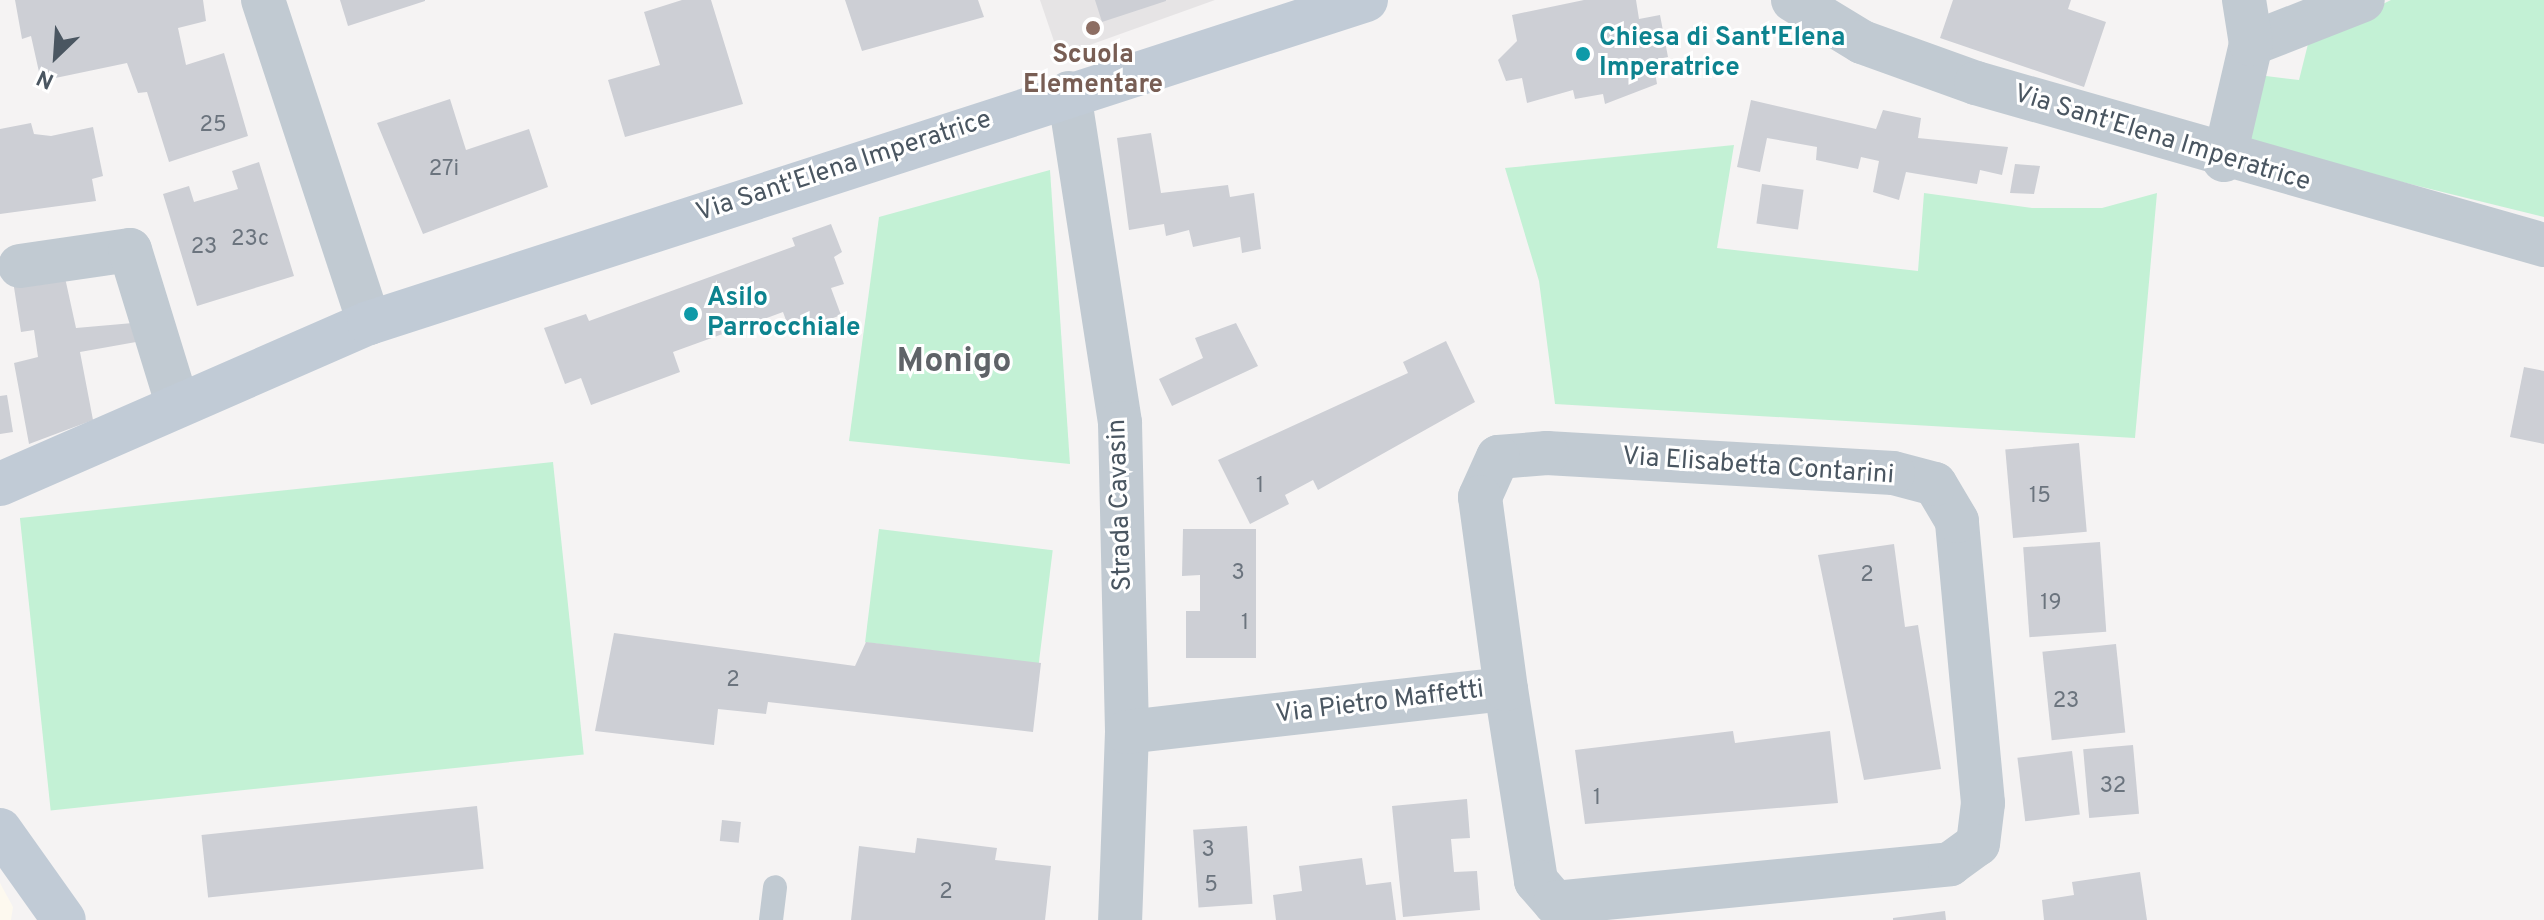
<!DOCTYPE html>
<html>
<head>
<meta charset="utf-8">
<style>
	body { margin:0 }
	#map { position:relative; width:2544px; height:920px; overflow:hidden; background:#f5f3f3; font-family:Overpass,sans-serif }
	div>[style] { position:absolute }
	.commercial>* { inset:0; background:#fdf9ef }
	.education>* { inset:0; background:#e6e4e5 }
	.green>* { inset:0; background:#c3f1d5; transform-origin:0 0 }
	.building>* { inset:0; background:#cdcfd5; transform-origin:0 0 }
	.lane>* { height:24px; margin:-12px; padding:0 12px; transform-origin:12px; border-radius:12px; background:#c1cad2 }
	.street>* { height:44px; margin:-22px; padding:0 22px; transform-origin:22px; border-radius:22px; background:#c1cad2 }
	.secondary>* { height:44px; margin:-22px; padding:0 22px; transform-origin:22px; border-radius:22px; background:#c1cbd6 }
	.dots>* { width:22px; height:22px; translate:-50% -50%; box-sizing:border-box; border:4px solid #fff; border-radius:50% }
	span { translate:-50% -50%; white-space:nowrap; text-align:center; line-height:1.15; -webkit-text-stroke:6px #fff; paint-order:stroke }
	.number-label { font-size:22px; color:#6b747e }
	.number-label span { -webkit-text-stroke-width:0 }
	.culture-label { font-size:26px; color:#0d838f; font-weight:700 }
	.left { translate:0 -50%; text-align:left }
	.education-label { font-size:26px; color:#785e54; font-weight:700 }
	.street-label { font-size:26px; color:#4a5661 }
	.district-label { font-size:34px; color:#5f6368; font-weight:700 }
	.north { position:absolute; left:16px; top:16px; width:80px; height:80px; -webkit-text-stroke:6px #fff; paint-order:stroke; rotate:205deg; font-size:22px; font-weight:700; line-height:32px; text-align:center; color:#4a5661 }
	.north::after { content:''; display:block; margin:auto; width:28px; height:36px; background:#4a5661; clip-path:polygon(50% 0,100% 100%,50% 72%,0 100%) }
</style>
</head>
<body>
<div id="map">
	<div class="commercial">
		<i style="clip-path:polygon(0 883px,13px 907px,11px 920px,0 920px)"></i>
	</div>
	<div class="education">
		<i style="clip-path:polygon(1040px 0,1215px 0,1059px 56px)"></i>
	</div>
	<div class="green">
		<i style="clip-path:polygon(2391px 0,2544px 0,2544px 217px,2247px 144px,2258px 75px,2299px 80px,2309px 40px)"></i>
		<i style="clip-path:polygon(1734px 145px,1717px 248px,1918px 271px,1924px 193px,2032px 208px,2102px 208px,2157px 193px,2135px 438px,1555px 404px,1539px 281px,1505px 168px)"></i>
		<i style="clip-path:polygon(1050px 170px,1070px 464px,849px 441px,879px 217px)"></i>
		<i style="left:553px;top:462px;width:294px;height:536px;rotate:84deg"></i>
		<i style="left:879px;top:529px;width:175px;height:114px;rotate:7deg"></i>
	</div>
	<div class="building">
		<i style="clip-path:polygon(15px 0,203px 0,206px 21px,178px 28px,186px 65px,224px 53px,248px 136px,169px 162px,147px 92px,138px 93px,127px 63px,41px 81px,31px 36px,22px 39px)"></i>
		<i style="clip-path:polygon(340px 0,425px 0,425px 1px,348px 26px)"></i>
		<i style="clip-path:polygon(682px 0,711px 0,743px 104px,625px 137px,608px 80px,660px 65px,644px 12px)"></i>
		<i style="clip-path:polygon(845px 0,978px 0,984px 17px,862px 51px)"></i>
		<i style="clip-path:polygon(1095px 0,1166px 0,1166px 1px,1102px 22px)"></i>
		<i style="clip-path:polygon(1584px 0,1636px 0,1639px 19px,1660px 15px,1668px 57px,1653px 60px,1657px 84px,1605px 104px,1603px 94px,1575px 99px,1573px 90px,1527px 103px,1522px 78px,1506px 81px,1498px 60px,1517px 41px,1512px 15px)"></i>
		<i style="clip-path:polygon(1953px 0,2071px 0,2068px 9px,2106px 22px,2084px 87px,1940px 38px)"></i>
		<i style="clip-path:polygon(450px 99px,466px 150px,529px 129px,548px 187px,423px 234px,377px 123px)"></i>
		<i style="clip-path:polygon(1751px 100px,1876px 129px,1883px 110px,1921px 118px,1918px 138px,2008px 147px,2002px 175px,1980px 170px,1977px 184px,1906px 172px,1899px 200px,1873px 192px,1879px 161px,1861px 157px,1858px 169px,1816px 160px,1817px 147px,1767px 138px,1760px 172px,1737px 167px)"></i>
		<i style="clip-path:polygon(31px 123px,34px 134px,51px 136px,93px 127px,103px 176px,92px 179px,96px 201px,0 214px,0 129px)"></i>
		<i style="clip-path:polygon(1151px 133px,1161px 193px,1228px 185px,1230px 197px,1254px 193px,1261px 249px,1242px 253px,1240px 237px,1193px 247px,1189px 230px,1166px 236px,1164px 224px,1129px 230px,1117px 138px)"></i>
		<i style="clip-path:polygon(259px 162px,294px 276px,197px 306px,163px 194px,189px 186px,194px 202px,238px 189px,232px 171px)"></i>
		<i style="clip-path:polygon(2015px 164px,2040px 166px,2034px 194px,2010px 193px)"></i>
		<i style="left:1762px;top:184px;width:42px;height:40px;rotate:8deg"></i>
		<i style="clip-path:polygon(831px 224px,842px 252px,834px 257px,844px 284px,831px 288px,841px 315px,791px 334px,783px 312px,673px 352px,680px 372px,591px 405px,581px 378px,565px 384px,544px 328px,586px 314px,589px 321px,795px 246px,792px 238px)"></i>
		<i style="clip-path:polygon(64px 273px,76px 328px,133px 323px,136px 342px,80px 352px,93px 420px,29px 444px,14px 363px,38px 357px,34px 330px,21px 332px,13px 281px)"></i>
		<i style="clip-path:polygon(1236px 323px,1258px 366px,1172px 406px,1159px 379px,1203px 358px,1195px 338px)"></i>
		<i style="clip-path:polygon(1446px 341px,1475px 402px,1318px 490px,1313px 480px,1285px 495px,1289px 504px,1250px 524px,1218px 460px,1408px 373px,1403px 362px)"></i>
		<i style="clip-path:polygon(2524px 367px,2544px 371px,2544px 444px,2510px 437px)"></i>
		<i style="clip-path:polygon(7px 395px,13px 432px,0 434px,0 396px)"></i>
		<i style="left:2079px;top:443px;width:89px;height:74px;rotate:85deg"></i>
		<i style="clip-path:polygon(1183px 529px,1256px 529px,1256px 658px,1186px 658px,1186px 611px,1200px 611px,1200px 575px,1182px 576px)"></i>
		<i style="left:2100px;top:542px;width:90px;height:77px;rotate:86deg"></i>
		<i style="clip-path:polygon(1894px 544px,1905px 627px,1918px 625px,1941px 769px,1864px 780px,1818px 555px)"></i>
		<i style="clip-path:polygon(614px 633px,855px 666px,866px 642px,1041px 663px,1033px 732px,768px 702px,766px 714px,718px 709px,714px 745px,595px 731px)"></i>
		<i style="left:2116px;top:644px;width:89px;height:74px;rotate:84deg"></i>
		<i style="clip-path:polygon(1733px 731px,1735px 743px,1830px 731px,1838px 803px,1585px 824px,1575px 750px)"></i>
		<i style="left:2133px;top:745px;width:69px;height:50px;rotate:85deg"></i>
		<i style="left:2072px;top:751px;width:64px;height:55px;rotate:83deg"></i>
		<i style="clip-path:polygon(1467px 799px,1470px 838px,1451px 839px,1454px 872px,1477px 871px,1480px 910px,1403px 917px,1392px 806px)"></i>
		<i style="left:477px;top:806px;width:63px;height:277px;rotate:84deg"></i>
		<i style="left:722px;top:820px;width:19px;height:21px;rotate:6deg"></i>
		<i style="left:1247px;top:826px;width:78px;height:54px;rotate:86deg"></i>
		<i style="clip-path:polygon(917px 838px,997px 848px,995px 860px,1051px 866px,1045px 920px,851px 920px,859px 846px,915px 853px)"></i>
		<i style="clip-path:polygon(1362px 858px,1366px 885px,1391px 882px,1396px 920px,1276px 920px,1273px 895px,1302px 891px,1299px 866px)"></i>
		<i style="clip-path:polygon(2140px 872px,2147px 920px,2044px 920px,2042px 900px,2074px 895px,2072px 882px)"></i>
		<i style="clip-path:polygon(1945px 911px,1946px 920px,1893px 920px,1893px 918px)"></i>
	</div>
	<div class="lane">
		<i style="left:771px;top:920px;width:33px;rotate:-83deg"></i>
	</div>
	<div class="street">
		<i style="left:263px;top:0;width:340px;rotate:71.8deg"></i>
		<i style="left:1793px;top:0;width:81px;rotate:31.3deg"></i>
		<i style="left:1862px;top:42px;width:121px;rotate:19.8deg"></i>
		<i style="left:1976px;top:83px;width:591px;rotate:15.92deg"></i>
		<i style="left:2251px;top:44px;width:120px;rotate:-21.4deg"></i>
		<i style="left:1069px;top:93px;width:334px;rotate:81.2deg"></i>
		<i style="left:1120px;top:423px;width:309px;rotate:88.7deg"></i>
		<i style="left:1127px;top:732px;width:188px;rotate:92.1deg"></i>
		<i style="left:2224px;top:160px;width:119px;rotate:-76.9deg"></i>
		<i style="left:2251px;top:44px;width:45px;rotate:-99deg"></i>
		<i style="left:20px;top:266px;width:111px;rotate:-8.3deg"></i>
		<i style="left:130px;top:250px;width:160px;rotate:72.9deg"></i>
		<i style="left:1127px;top:732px;width:381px;rotate:-6.5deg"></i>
		<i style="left:1506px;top:689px;width:194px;rotate:81.1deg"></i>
		<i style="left:1536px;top:881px;width:29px;rotate:49deg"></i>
		<i style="left:1555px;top:903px;width:397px;rotate:-5.6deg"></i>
		<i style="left:1950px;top:864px;width:34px;rotate:-36deg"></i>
		<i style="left:1978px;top:844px;width:41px;rotate:-83deg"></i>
		<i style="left:1983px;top:803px;width:283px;rotate:-95.3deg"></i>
		<i style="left:1957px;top:521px;width:43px;rotate:-120.7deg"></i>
		<i style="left:1935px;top:484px;width:43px;rotate:-165.3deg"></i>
		<i style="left:1893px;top:473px;width:347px;rotate:-176.7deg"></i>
		<i style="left:1547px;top:453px;width:49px;rotate:175.3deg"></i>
		<i style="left:1498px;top:457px;width:44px;rotate:114.2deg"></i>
		<i style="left:1480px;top:497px;width:194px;rotate:82.3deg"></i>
	</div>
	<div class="secondary">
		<i style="left:0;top:484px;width:403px;rotate:-23.6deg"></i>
		<i style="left:369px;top:323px;width:1048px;rotate:-17.95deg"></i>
		<i style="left:0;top:830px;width:110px;rotate:54.6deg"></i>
	</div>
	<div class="dots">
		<i style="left:1093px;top:28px;background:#8d6e63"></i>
		<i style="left:1583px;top:54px;background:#0f9aa8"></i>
		<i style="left:691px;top:314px;background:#0f9aa8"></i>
	</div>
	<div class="number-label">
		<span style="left:213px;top:126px">25</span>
		<span style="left:444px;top:170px">27i</span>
		<span style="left:250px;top:240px">23c</span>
		<span style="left:204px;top:248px">23</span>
		<span style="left:1260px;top:487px">1</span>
		<span style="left:2040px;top:497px">15</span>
		<span style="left:1238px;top:574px">3</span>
		<span style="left:1867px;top:576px">2</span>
		<span style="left:2051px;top:604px">19</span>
		<span style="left:1245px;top:624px">1</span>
		<span style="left:733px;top:681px">2</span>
		<span style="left:2066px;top:702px">23</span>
		<span style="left:2113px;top:787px">32</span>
		<span style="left:1597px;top:799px">1</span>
		<span style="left:1208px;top:851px">3</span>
		<span style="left:1211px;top:886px">5</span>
		<span style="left:946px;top:893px">2</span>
	</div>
	<div class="culture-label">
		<span class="left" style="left:1599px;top:54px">Chiesa di Sant'Elena<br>Imperatrice</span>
		<span class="left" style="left:707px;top:314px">Asilo<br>Parrocchiale</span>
	</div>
	<div class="education-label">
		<span style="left:1093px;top:71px">Scuola<br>Elementare</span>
	</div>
	<div class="street-label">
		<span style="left:2162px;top:139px;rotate:17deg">Via Sant'Elena Imperatrice</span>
		<span style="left:844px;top:167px;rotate:-18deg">Via Sant'Elena Imperatrice</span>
		<span style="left:1758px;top:467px;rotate:4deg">Via Elisabetta Contarini</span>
		<span style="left:1121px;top:505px;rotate:-92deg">Strada Cavasin</span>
		<span style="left:1380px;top:703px;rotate:-7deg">Via Pietro Maffetti</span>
	</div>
	<div class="district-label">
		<span style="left:954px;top:363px">Monigo</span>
	</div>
	<div class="north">N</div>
</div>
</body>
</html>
